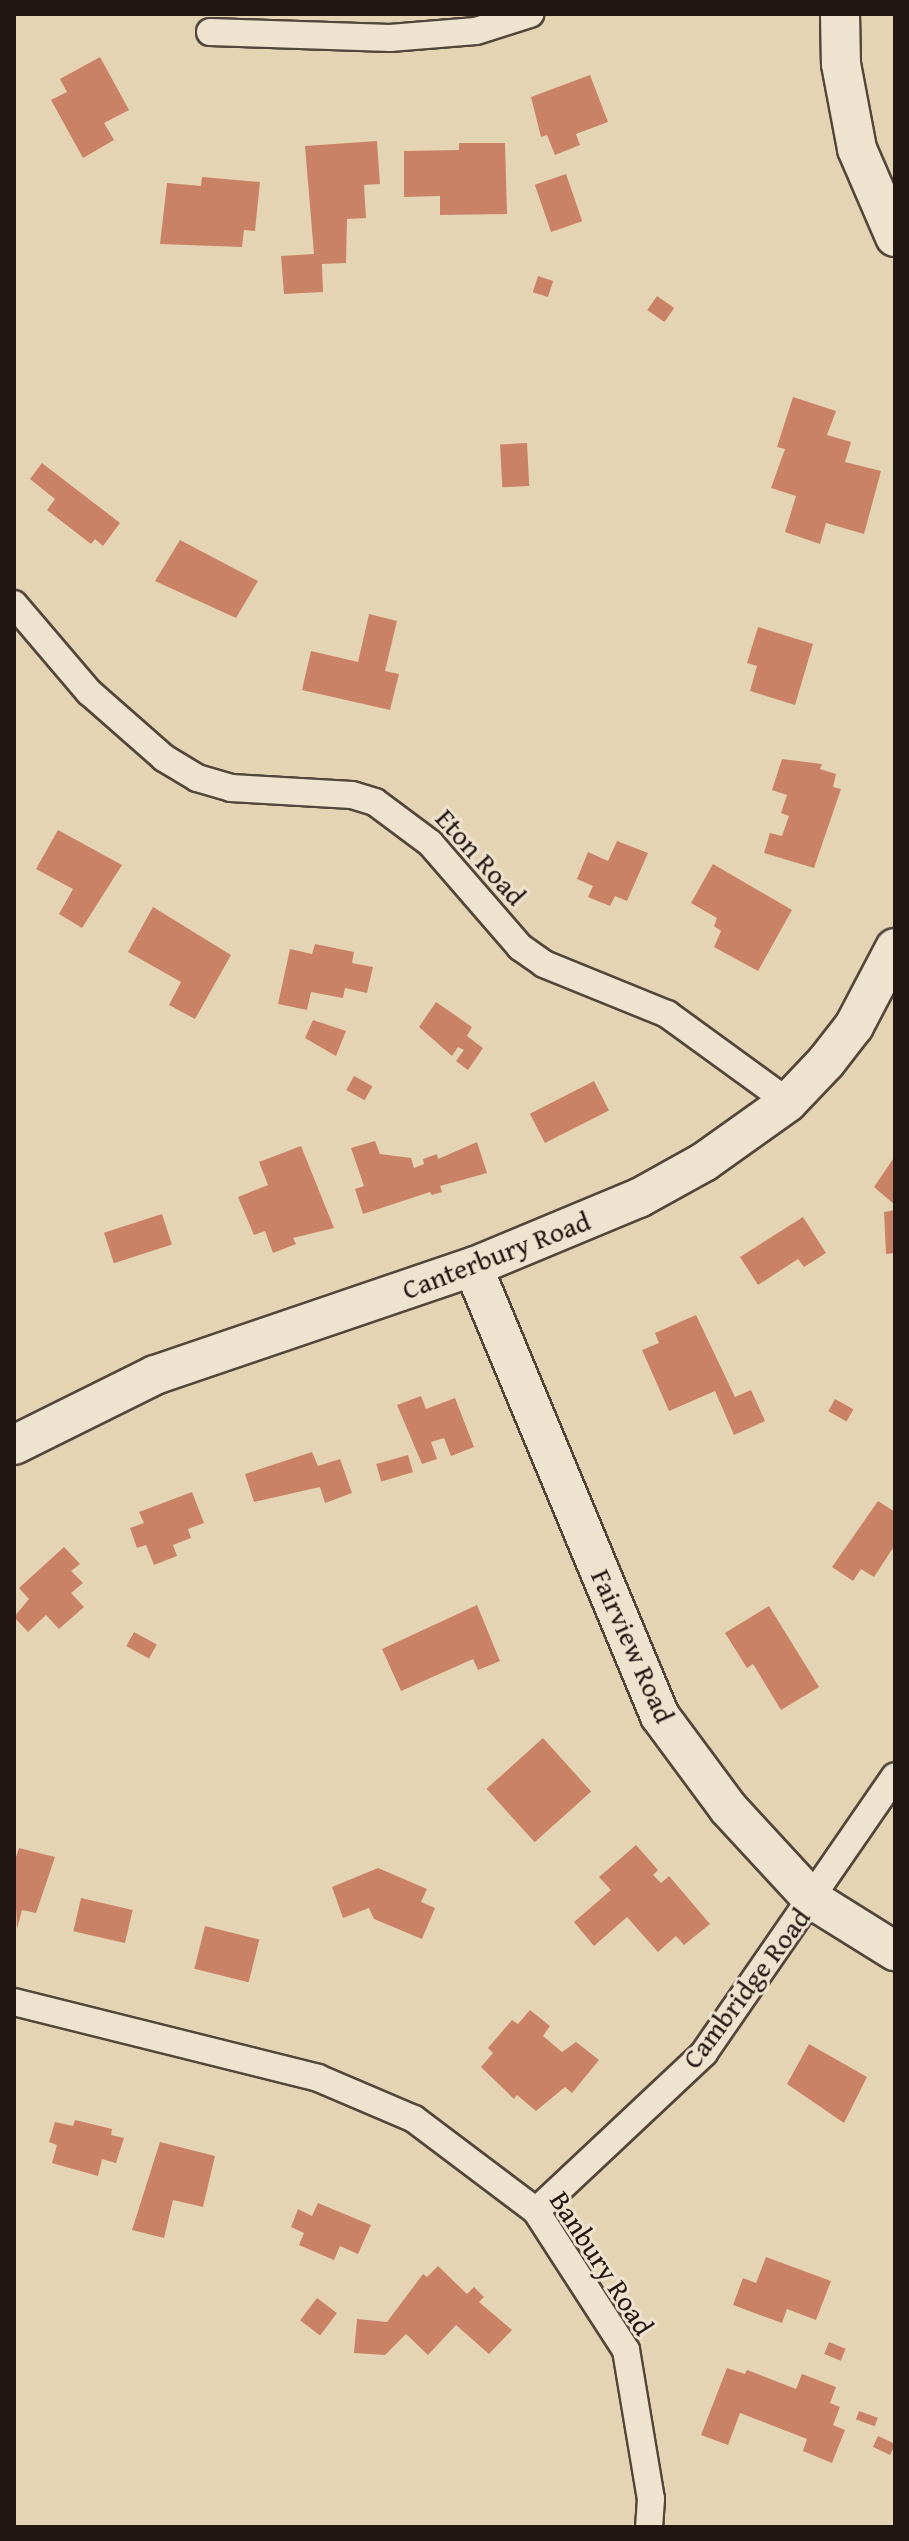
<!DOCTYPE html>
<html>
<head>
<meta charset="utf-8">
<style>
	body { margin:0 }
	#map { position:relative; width:909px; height:2541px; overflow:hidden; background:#e5d4b4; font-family:"Gentium Book Plus",serif }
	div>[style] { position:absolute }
	.building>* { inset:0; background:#ca8266; transform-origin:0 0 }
	.roads { filter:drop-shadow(2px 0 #52463a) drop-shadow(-2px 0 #52463a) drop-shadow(0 2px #52463a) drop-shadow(0 -2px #52463a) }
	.street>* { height:26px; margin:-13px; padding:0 13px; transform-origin:13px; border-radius:13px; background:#eee3ce }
	.secondary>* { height:38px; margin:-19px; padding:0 19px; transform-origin:19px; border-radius:19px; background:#eee3ce }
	span { translate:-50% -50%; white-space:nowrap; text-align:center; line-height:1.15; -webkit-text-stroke:6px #eee3ce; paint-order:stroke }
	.street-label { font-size:28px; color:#211611 }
	.frame { position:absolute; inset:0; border:16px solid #211611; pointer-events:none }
</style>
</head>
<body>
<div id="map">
	<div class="building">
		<i style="clip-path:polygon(100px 57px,129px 110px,104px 123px,114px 140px,83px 158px,51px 100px,67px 92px,60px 79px)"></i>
		<i style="clip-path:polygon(590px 75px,608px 122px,576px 134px,580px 145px,555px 155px,547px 135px,541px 137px,531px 97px)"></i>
		<i style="clip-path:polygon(377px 141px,380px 184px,364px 185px,366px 218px,347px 219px,346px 263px,322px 264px,323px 292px,284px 294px,281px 256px,314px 254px,305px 146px)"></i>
		<i style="clip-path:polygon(459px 143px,505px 143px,507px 214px,440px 215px,440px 196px,404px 197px,404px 151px,459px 150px)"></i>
		<i style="left:566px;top:174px;width:50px;height:33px;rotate:71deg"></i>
		<i style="clip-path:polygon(202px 177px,260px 182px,255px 231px,244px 230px,242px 247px,160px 244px,167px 183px,201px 186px)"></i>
		<i style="left:538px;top:276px;width:16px;height:17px;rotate:18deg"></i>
		<i style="left:657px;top:296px;width:21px;height:17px;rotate:35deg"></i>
		<i style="clip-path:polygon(793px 397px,836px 411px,827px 435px,851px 442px,845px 462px,881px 471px,864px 534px,826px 523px,820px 544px,785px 532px,796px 496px,771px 488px,785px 449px,777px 447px)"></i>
		<i style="left:527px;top:443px;width:43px;height:27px;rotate:87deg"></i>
		<i style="clip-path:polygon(42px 463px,120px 523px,103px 546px,95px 539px,91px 544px,47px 510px,55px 499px,30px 479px)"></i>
		<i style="clip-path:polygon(180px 540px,258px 581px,236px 618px,155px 581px)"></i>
		<i style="clip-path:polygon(369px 614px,397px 621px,385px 671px,399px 674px,390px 710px,302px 690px,311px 651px,358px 662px)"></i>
		<i style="clip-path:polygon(758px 627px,813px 644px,795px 705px,750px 691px,757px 666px,747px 663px)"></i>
		<i style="clip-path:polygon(782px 759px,822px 764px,820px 769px,836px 774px,833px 787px,841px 789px,814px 868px,764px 853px,770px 833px,782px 836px,789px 816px,781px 813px,787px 795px,772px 790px)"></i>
		<i style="clip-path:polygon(58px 830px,122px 865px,82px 928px,59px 914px,73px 889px,36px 869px)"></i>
		<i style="clip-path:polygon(617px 841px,648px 853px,627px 901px,615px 896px,610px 906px,588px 897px,593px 886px,577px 879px,588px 852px,608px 861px)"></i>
		<i style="clip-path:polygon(713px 864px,792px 910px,758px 971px,714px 947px,721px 931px,714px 926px,717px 918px,691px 903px)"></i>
		<i style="clip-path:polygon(153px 907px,231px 955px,195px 1019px,169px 1005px,181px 982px,128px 952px)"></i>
		<i style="clip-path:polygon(315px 944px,354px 952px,352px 963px,373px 967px,367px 993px,345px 988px,343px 998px,311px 992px,307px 1010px,278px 1004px,290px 949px,312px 954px)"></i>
		<i style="clip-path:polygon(436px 1002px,472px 1027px,467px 1036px,483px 1048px,468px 1070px,456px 1061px,464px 1050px,458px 1047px,452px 1056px,419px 1027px)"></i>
		<i style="clip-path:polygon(313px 1020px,346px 1031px,336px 1056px,305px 1038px)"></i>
		<i style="left:354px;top:1076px;width:21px;height:16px;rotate:29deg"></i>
		<i style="left:594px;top:1081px;width:33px;height:72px;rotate:63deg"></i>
		<i style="clip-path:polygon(375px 1141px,380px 1154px,411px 1158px,414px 1168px,424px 1164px,423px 1159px,437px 1154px,438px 1159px,477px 1142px,487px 1173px,440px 1186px,442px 1192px,432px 1195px,430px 1192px,363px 1214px,355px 1189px,364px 1186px,351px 1148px)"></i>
		<i style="clip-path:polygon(301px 1146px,334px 1228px,293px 1238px,296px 1244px,273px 1253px,265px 1231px,254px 1235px,238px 1197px,268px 1185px,259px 1162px)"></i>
		<i style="clip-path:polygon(895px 1156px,895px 1205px,874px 1187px)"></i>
		<i style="clip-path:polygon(895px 1210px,895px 1253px,886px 1254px,884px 1212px)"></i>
		<i style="left:162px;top:1214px;width:32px;height:61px;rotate:72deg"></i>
		<i style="clip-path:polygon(803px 1217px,826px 1253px,804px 1267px,798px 1259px,758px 1285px,740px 1257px)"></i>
		<i style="clip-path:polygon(696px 1315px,735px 1397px,751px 1390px,765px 1421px,734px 1435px,715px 1391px,669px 1411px,642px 1350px,659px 1343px,655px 1333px)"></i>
		<i style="clip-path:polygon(421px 1396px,426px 1409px,455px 1398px,474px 1447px,451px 1456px,444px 1438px,431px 1442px,437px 1459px,422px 1464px,397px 1405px)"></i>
		<i style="left:835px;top:1399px;width:21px;height:14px;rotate:29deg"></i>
		<i style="clip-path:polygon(312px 1452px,318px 1466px,340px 1459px,352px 1493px,325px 1503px,320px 1487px,254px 1502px,245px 1474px)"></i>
		<i style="left:408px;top:1455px;width:18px;height:33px;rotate:74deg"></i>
		<i style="clip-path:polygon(192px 1492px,204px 1523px,188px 1529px,191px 1538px,173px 1545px,177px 1556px,154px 1565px,146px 1545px,137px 1548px,130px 1528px,144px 1523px,139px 1512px)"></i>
		<i style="clip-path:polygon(878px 1501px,895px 1512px,895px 1545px,874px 1577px,861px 1569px,853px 1581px,832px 1567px)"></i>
		<i style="clip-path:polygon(64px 1547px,80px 1564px,71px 1571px,83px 1583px,71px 1593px,84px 1607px,59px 1629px,46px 1615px,28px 1632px,14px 1617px,29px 1599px,19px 1588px)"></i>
		<i style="clip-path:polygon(477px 1605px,500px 1661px,478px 1670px,473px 1659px,401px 1691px,382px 1649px)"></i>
		<i style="clip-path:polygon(769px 1606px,819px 1687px,781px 1710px,753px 1664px,747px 1668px,725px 1633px)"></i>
		<i style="left:134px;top:1632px;width:26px;height:16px;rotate:29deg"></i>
		<i style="left:543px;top:1738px;width:72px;height:76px;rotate:48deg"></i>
		<i style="clip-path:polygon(636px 1845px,658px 1870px,653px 1875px,661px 1883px,669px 1876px,710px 1924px,684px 1945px,676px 1936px,658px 1952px,627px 1917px,594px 1946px,574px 1922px,611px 1890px,599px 1877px)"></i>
		<i style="clip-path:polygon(19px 1848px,55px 1857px,36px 1913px,22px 1910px,17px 1929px,14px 1863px)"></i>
		<i style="clip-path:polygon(378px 1868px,427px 1889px,421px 1902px,435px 1908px,422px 1939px,374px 1919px,369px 1908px,343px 1918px,332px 1887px)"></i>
		<i style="left:81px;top:1898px;width:53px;height:34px;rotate:13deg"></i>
		<i style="left:205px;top:1926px;width:56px;height:44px;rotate:14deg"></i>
		<i style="clip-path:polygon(530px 2010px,550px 2026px,543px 2036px,562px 2052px,576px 2042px,599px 2060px,572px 2093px,565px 2087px,536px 2111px,517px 2095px,514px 2099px,481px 2067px,493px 2053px,488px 2048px,512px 2020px,518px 2024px)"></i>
		<i style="clip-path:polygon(809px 2044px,867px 2077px,844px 2123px,787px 2084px)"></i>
		<i style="clip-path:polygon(75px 2120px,112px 2129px,111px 2135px,124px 2138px,116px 2163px,102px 2159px,98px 2176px,52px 2163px,57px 2145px,49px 2142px,55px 2122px,73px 2126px)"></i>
		<i style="clip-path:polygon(160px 2142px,215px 2156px,203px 2207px,173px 2200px,164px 2238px,132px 2230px)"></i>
		<i style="clip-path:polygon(318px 2203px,371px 2225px,358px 2254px,340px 2246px,334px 2260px,299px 2245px,304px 2233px,291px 2227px,298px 2209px,312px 2216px)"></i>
		<i style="clip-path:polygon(766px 2257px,831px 2281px,816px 2320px,787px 2309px,782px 2323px,733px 2305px,743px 2278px,756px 2283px)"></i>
		<i style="clip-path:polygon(438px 2266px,467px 2294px,474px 2287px,484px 2297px,479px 2302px,512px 2330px,489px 2354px,456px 2325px,428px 2355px,406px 2334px,385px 2355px,354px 2353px,357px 2319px,387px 2322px,423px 2274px,427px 2277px)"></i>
		<i style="left:317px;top:2298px;width:25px;height:28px;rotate:37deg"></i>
		<i style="left:829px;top:2342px;width:18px;height:13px;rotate:22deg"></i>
		<i style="clip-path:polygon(727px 2368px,745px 2374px,747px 2370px,796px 2389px,802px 2374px,836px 2387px,830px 2403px,840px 2407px,833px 2425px,845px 2430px,832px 2463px,803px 2451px,807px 2439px,740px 2413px,728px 2445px,701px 2435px)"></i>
		<i style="left:859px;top:2411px;width:20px;height:9px;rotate:20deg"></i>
		<i style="left:878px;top:2436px;width:19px;height:12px;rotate:25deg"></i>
	</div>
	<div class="roads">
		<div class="street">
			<i style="left:210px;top:32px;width:180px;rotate:1.9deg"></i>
			<i style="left:390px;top:38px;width:86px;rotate:-4.7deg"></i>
			<i style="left:476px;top:31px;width:57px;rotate:-17.5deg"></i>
			<i style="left:14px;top:604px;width:116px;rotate:49.6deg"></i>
			<i style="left:89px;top:692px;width:100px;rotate:41.3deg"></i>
			<i style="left:164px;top:758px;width:39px;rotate:31deg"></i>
			<i style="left:197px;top:778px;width:35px;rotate:16deg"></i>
			<i style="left:231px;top:788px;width:121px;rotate:3.3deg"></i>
			<i style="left:352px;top:795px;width:24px;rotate:17deg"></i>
			<i style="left:375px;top:802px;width:69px;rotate:36.7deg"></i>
			<i style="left:430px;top:843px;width:138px;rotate:49.1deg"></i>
			<i style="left:520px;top:947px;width:29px;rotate:35deg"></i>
			<i style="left:544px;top:964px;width:133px;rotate:22.1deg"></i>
			<i style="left:667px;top:1014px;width:150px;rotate:36deg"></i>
			<i style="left:14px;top:2002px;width:313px;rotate:14deg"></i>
			<i style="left:318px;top:2078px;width:104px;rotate:23.1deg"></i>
			<i style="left:414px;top:2119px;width:153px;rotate:37deg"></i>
			<i style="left:536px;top:2211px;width:166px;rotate:57.1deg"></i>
			<i style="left:626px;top:2350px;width:151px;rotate:80.5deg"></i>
			<i style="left:651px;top:2499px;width:28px;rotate:94deg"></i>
			<i style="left:536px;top:2211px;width:231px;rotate:-43.2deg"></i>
			<i style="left:704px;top:2053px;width:336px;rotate:-55.4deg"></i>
		</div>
		<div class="secondary">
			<i style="left:840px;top:14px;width:50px;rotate:88.9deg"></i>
			<i style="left:841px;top:64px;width:86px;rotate:79.3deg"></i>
			<i style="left:857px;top:149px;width:96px;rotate:66.6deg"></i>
			<i style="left:473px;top:1267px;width:486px;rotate:67.4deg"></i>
			<i style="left:660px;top:1716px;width:114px;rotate:53.5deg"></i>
			<i style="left:728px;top:1808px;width:125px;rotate:47.3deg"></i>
			<i style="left:813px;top:1900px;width:97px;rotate:31.9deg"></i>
			<i style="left:14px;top:1445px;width:157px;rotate:-26.4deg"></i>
			<i style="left:155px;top:1375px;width:336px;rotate:-18.8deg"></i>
			<i style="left:473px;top:1267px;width:180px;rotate:-22.6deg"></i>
			<i style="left:639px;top:1198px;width:74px;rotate:-29deg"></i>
			<i style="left:704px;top:1162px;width:103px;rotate:-35.5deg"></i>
			<i style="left:788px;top:1102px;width:55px;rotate:-46.5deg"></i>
			<i style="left:826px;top:1062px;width:46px;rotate:-52.1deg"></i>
			<i style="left:854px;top:1026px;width:88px;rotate:-62.3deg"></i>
		</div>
	</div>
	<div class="street-label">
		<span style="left:481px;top:857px;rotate:48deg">Eton Road</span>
		<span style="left:496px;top:1255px;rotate:-21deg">Canterbury Road</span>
		<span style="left:633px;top:1646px;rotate:66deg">Fairview Road</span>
		<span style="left:746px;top:1988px;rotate:-53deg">Cambridge Road</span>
		<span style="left:602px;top:2263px;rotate:57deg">Banbury Road</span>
	</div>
	<div class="frame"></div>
</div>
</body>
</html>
